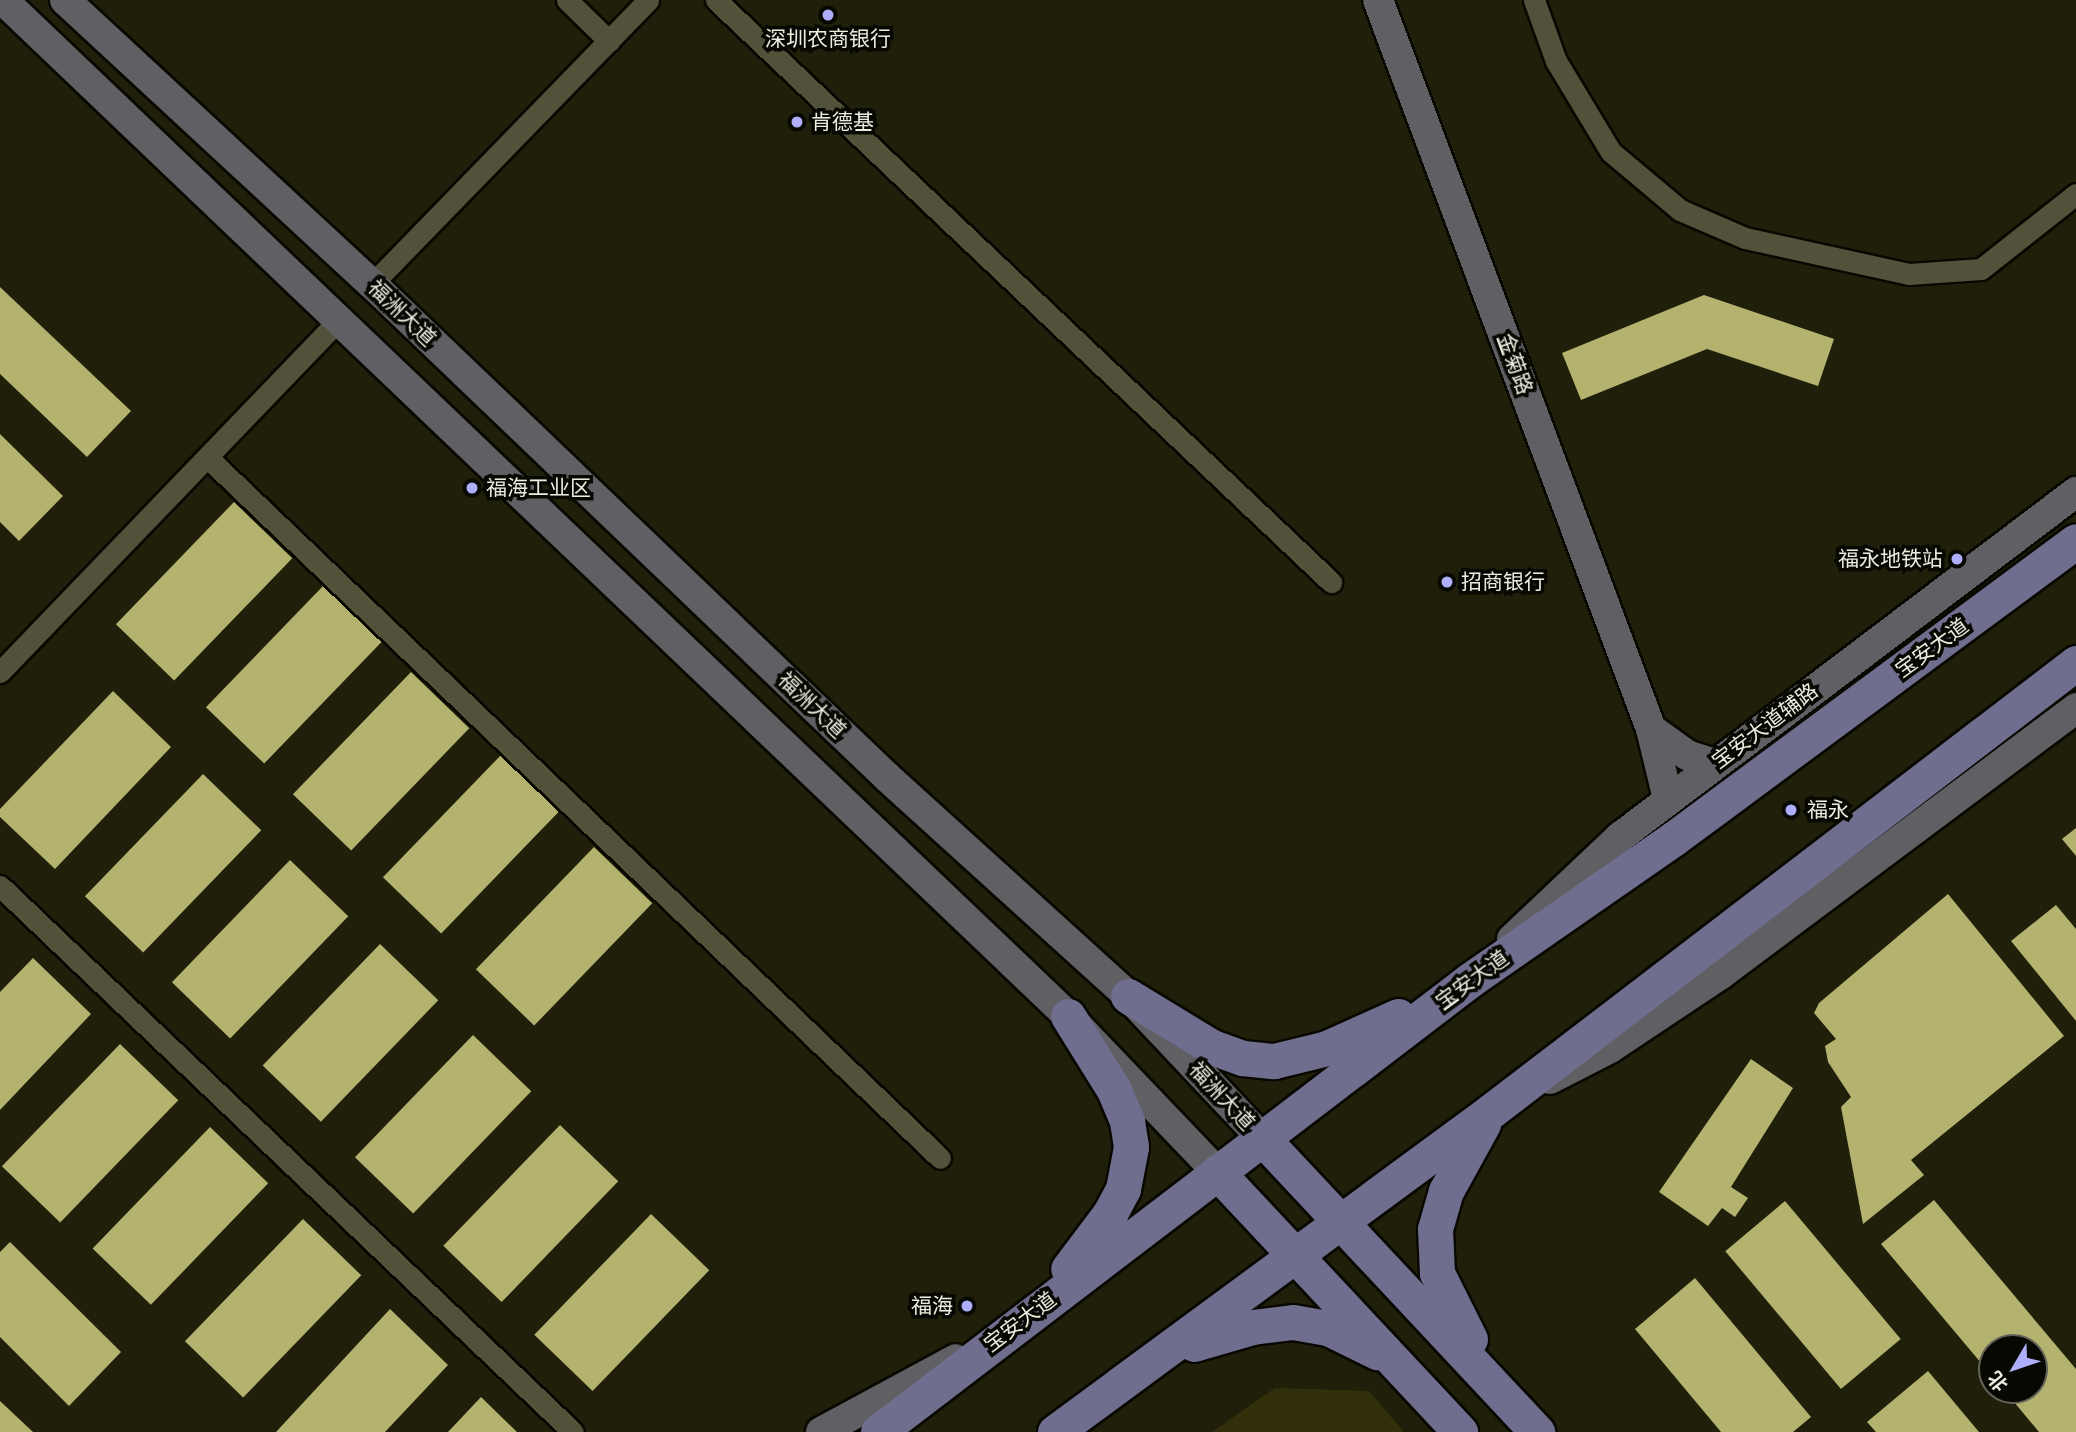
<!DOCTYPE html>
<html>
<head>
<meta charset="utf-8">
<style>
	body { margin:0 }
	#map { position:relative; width:2076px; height:1432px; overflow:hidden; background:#1f1f0a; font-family:"Work Sans","Noto Sans SC",sans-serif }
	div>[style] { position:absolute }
	.green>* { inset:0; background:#32300a }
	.building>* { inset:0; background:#b4b26f; transform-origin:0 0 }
	.roads { filter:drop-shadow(2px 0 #090800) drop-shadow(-2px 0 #090800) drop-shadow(0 2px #090800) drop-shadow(0 -2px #090800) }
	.street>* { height:21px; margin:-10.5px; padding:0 10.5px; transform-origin:10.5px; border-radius:10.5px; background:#52513a }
	.secondary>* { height:30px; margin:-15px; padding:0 15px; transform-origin:15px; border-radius:15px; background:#606064 }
	.primary>* { height:35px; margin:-17.5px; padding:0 17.5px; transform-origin:17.5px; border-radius:17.5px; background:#6f6e8e }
	.dots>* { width:19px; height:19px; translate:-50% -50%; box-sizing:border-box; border:4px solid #080802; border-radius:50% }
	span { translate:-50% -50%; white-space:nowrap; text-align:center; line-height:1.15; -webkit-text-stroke:7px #080802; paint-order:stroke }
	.poi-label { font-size:21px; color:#ebebde }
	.left { translate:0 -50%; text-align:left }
	.right { translate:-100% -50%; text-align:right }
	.street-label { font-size:21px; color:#ebebde }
	.north { position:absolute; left:1978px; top:1334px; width:70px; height:70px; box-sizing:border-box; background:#080802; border:2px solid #63635a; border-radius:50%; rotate:231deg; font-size:19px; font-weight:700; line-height:28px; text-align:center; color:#ebebde }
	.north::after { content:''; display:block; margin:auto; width:24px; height:32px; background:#aeaefb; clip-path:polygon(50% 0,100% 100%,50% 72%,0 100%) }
</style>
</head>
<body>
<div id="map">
	<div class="green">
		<i style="clip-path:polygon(1275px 1388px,1369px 1391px,1404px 1432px,1212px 1432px)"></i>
	</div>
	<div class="building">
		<i style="clip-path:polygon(0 287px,131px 411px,87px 457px,0 374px)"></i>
		<i style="clip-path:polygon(1704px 295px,1834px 339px,1818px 386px,1707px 349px,1581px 400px,1562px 353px)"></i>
		<i style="clip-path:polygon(0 434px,63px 496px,19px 541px,0 522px)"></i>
		<i style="left:234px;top:502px;width:81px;height:170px;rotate:44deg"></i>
		<i style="left:324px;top:585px;width:81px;height:170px;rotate:44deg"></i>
		<i style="left:411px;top:672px;width:81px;height:170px;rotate:44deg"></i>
		<i style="clip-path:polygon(113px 691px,171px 747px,55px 869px,0 817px,0 809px)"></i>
		<i style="left:501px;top:755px;width:81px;height:170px;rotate:44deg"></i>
		<i style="left:203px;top:774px;width:81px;height:170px;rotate:44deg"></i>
		<i style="clip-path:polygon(2076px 828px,2076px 856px,2062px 839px)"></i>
		<i style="left:594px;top:847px;width:81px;height:170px;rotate:44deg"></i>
		<i style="left:290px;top:860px;width:81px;height:170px;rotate:44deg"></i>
		<i style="clip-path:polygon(1948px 894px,2064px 1036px,1911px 1160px,1924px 1175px,1863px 1224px,1841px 1107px,1851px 1097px,1828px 1062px,1825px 1046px,1836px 1039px,1814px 1013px,1819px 1003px)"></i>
		<i style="clip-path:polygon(2056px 905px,2076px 929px,2076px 1021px,2011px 941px)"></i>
		<i style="left:380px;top:944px;width:81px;height:169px;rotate:44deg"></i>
		<i style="clip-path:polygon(33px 958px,91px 1014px,0 1110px,0 992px)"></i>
		<i style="left:473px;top:1035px;width:81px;height:170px;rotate:44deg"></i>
		<i style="left:120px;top:1044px;width:81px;height:170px;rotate:44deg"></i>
		<i style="clip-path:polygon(1751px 1059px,1793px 1088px,1731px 1187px,1748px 1198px,1735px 1217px,1722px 1208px,1708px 1226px,1659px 1192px)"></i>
		<i style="left:560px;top:1125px;width:81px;height:168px;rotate:44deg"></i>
		<i style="left:210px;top:1127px;width:81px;height:169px;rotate:44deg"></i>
		<i style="clip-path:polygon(1934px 1200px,2076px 1369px,2076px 1432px,2039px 1432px,2004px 1390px,2034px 1390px,2034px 1348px,1992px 1348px,1992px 1376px,1881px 1244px)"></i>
		<i style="left:1785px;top:1201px;width:180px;height:78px;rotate:50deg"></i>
		<i style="left:651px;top:1214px;width:81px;height:168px;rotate:44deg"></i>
		<i style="left:303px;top:1219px;width:81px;height:170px;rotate:44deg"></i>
		<i style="clip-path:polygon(10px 1242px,121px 1352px,69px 1406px,0 1337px,0 1252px)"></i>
		<i style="clip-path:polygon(1695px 1278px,1811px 1417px,1793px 1432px,1721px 1432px,1635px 1329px)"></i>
		<i style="clip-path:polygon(390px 1309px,448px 1365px,385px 1432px,276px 1432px)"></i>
		<i style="clip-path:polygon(1928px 1371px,1979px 1432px,1876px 1432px,1867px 1422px)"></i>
		<i style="clip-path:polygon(481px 1397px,517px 1432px,448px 1432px)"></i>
		<i style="clip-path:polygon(0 1401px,33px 1432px,0 1432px)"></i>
	</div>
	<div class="roads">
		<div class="street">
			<i style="left:567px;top:0;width:59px;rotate:44.3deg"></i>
			<i style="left:716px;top:0;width:847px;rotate:43.42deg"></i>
			<i style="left:1534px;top:0;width:65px;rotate:70.2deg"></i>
			<i style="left:1556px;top:61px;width:106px;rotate:58.9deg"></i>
			<i style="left:1611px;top:152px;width:90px;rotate:40deg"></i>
			<i style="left:1680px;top:210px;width:71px;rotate:23.3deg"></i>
			<i style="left:1745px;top:238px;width:168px;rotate:12.4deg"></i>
			<i style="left:1909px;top:274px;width:72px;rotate:-4deg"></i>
			<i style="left:1981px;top:269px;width:121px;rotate:-38.3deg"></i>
			<i style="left:372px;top:284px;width:396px;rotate:-45.8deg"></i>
			<i style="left:207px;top:457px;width:1014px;rotate:43.72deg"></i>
			<i style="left:0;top:672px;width:487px;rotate:-46.1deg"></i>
			<i style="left:0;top:886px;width:791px;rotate:43.62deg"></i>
		</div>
		<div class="secondary">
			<i style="left:3px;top:0;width:1472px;rotate:43.65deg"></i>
			<i style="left:1068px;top:1016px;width:216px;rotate:46.3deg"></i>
			<i style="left:65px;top:0;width:418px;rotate:42.8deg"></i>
			<i style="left:372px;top:284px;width:714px;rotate:43.75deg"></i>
			<i style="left:888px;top:778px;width:324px;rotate:42.2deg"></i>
			<i style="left:1128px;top:996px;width:195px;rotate:46.7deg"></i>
			<i style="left:1378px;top:0;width:778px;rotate:69.47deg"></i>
			<i style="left:1651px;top:729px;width:72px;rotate:76.3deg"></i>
			<i style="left:1651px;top:729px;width:44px;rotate:35.8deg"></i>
			<i style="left:1687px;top:755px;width:28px;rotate:18deg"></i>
			<i style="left:1512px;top:939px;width:149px;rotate:-43.4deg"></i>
			<i style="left:1620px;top:837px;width:572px;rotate:-37.11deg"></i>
			<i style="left:1550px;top:1079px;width:68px;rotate:-27.3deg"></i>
			<i style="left:1610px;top:1048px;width:133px;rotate:-33.7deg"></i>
			<i style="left:1721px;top:974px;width:444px;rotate:-36.8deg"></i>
			<i style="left:821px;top:1432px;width:153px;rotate:-28.4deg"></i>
		</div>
		<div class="primary">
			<i style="left:1128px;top:996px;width:98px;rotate:31.3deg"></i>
			<i style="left:1212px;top:1047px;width:33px;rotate:20deg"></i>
			<i style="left:1243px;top:1058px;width:31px;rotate:6deg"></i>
			<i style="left:1274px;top:1061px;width:55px;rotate:-13.8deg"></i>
			<i style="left:1327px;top:1048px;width:78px;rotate:-24.3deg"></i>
			<i style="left:1068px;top:1016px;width:87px;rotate:58.1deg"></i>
			<i style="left:1114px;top:1090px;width:34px;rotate:67deg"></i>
			<i style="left:1127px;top:1121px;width:26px;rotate:81deg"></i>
			<i style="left:1131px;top:1147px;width:43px;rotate:100.8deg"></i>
			<i style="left:1123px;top:1189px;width:26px;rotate:118deg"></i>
			<i style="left:1111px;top:1212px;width:71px;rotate:127deg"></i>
			<i style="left:1262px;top:1138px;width:403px;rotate:46.9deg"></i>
			<i style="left:1217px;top:1172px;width:356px;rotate:46.9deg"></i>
			<i style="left:1470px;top:1339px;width:74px;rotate:-116.6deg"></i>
			<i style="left:1437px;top:1273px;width:44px;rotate:-92.6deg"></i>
			<i style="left:1435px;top:1229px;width:40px;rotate:-74deg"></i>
			<i style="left:1446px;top:1191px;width:77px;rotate:-61.1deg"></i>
			<i style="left:1194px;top:1344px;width:60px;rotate:-16.3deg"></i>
			<i style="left:1252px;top:1327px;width:41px;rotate:-7deg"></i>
			<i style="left:1293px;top:1322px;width:36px;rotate:10deg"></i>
			<i style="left:1328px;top:1328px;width:55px;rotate:26.1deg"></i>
			<i style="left:878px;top:1432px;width:745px;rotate:-37.36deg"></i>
			<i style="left:1470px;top:980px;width:247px;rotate:-34.8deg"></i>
			<i style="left:1673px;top:839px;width:501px;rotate:-36.48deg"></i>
			<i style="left:1055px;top:1432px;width:541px;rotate:-36.36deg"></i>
			<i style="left:1491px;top:1111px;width:737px;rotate:-37.45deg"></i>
		</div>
	</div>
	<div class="dots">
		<i style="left:828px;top:15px;background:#aeaefb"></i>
		<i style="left:797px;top:122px;background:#aeaefb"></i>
		<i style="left:472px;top:488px;background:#aeaefb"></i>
		<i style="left:1957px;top:559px;background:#aeaefb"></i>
		<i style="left:1447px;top:582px;background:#aeaefb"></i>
		<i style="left:1791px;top:810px;background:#aeaefb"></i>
		<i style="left:967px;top:1306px;background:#aeaefb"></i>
	</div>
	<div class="poi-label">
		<span style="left:828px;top:39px">深圳农商银行</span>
		<span class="left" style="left:811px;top:122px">肯德基</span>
		<span class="left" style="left:486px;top:488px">福海工业区</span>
		<span class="right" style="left:1943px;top:559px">福永地铁站</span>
		<span class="left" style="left:1461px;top:582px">招商银行</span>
		<span class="left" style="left:1807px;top:810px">福永</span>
		<span class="right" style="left:953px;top:1306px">福海</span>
	</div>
	<div class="street-label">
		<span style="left:402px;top:313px;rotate:44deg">福洲大道</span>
		<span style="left:1515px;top:364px;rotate:70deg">金菊路</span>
		<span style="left:1932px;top:648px;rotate:-36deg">宝安大道</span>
		<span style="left:812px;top:705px;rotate:44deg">福洲大道</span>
		<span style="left:1765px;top:726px;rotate:-37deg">宝安大道辅路</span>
		<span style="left:1472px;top:980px;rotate:-36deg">宝安大道</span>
		<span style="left:1222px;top:1096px;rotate:47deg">福洲大道</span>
		<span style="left:1020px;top:1322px;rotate:-37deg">宝安大道</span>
	</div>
	<div class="north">北</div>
</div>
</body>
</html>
